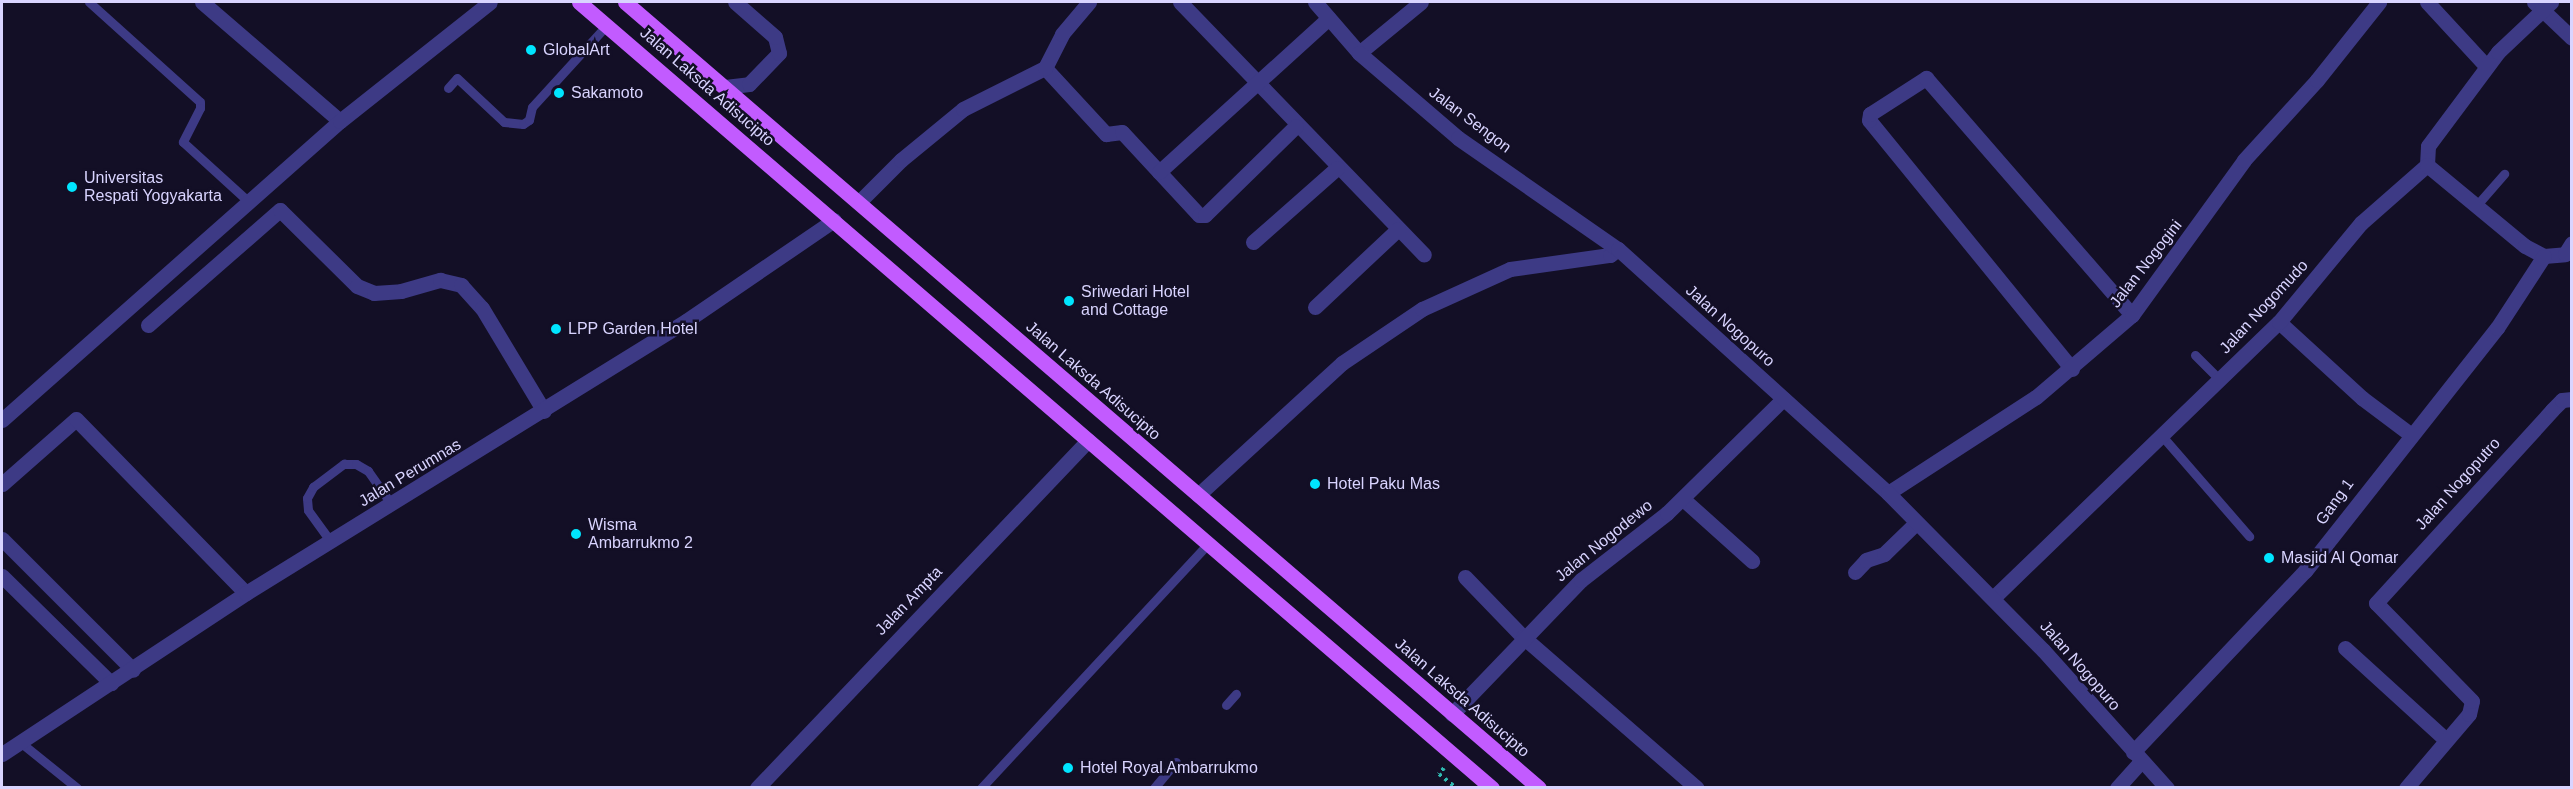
<!DOCTYPE html>
<html>
<head>
<meta charset="utf-8">
<style>
	body { margin:0 }
	#map { position:relative; width:2573px; height:789px; overflow:hidden; background:#130f26; font-family:Arial,sans-serif }
	div>[style] { position:absolute }
	.path>* { height:4px; margin-top:-2px; transform-origin:0; background:repeating-linear-gradient(90deg,#2fb8b0 0 3px,transparent 0 7.5px) }
	.service>* { height:9px; margin:-4.5px; padding:0 4.5px; transform-origin:4.5px; border-radius:4.5px; background:#3d3a85 }
	.minor>* { height:15px; margin:-7.5px; padding:0 7.5px; transform-origin:7.5px; border-radius:7.5px; background:#3d3a85 }
	.tertiary>* { height:15px; margin:-7.5px; padding:0 7.5px; transform-origin:7.5px; border-radius:7.5px; background:#3d3a85 }
	.primary>* { height:15px; margin:-7.5px; padding:0 7.5px; transform-origin:7.5px; border-radius:7.5px; background:#c25bff }
	.dots>* { width:16px; height:16px; translate:-50% -50%; box-sizing:border-box; border:3px solid #130f26; border-radius:50% }
	span { translate:-50% -50%; white-space:nowrap; text-align:center; line-height:1.15; -webkit-text-stroke:5px #130f26; paint-order:stroke }
	.poi-label { font-size:16px; color:#d9d4ff }
	.left { translate:0 -50%; text-align:left }
	.street-label { font-size:16px; color:#d9d4ff }
	.frame { position:absolute; inset:0; border:3px solid #d9d4ff; pointer-events:none }
</style>
</head>
<body>
<div id="map">
	<div class="path">
		<i style="left:1444px;top:768px;width:8px;rotate:130deg"></i>
		<i style="left:1439px;top:774px;width:22px;rotate:39deg"></i>
	</div>
	<div class="service">
		<i style="left:89px;top:2px;width:149px;rotate:42deg"></i>
		<i style="left:200px;top:102px;width:6px;rotate:90deg"></i>
		<i style="left:200px;top:108px;width:38px;rotate:117deg"></i>
		<i style="left:183px;top:142px;width:89px;rotate:42.3deg"></i>
		<i style="left:448px;top:88px;width:13px;rotate:-48deg"></i>
		<i style="left:457px;top:78px;width:64px;rotate:43.1deg"></i>
		<i style="left:504px;top:122px;width:19px;rotate:6deg"></i>
		<i style="left:523px;top:124px;width:7px;rotate:-34deg"></i>
		<i style="left:529px;top:120px;width:13px;rotate:-77deg"></i>
		<i style="left:532px;top:107px;width:111px;rotate:-47.6deg"></i>
		<i style="left:2476px;top:206px;width:43px;rotate:-48.8deg"></i>
		<i style="left:2195px;top:355px;width:35px;rotate:45deg"></i>
		<i style="left:2162px;top:436px;width:133px;rotate:49deg"></i>
		<i style="left:331px;top:542px;width:39px;rotate:-126deg"></i>
		<i style="left:308px;top:510px;width:12px;rotate:-95deg"></i>
		<i style="left:307px;top:498px;width:13px;rotate:-61deg"></i>
		<i style="left:313px;top:487px;width:39px;rotate:-37deg"></i>
		<i style="left:344px;top:464px;width:12px"></i>
		<i style="left:356px;top:464px;width:14px;rotate:30deg"></i>
		<i style="left:368px;top:471px;width:42px;rotate:54.8deg"></i>
		<i style="left:1226px;top:705px;width:15px;rotate:-48deg"></i>
		<i style="left:20px;top:742px;width:73px;rotate:38.9deg"></i>
		<i style="left:981px;top:788px;width:333px;rotate:-47.1deg"></i>
		<i style="left:1154px;top:788px;width:34px;rotate:-50deg"></i>
	</div>
	<div class="minor">
		<i style="left:202px;top:2px;width:182px;rotate:40.8deg"></i>
		<i style="left:1180px;top:2px;width:351px;rotate:46deg"></i>
		<i style="left:2427px;top:2px;width:88px;rotate:47.3deg"></i>
		<i style="left:2534px;top:2px;width:52px;rotate:43.5deg"></i>
		<i style="left:1359px;top:53px;width:80px;rotate:-39.4deg"></i>
		<i style="left:1045px;top:68px;width:90px;rotate:47.3deg"></i>
		<i style="left:1106px;top:134px;width:16px;rotate:-7deg"></i>
		<i style="left:1122px;top:132px;width:113px;rotate:47.1deg"></i>
		<i style="left:1199px;top:215px;width:6px"></i>
		<i style="left:1205px;top:215px;width:127px;rotate:-44.4deg"></i>
		<i style="left:725px;top:87px;width:24px;rotate:-7deg"></i>
		<i style="left:749px;top:84px;width:43px;rotate:-45.9deg"></i>
		<i style="left:779px;top:53px;width:16px;rotate:-104deg"></i>
		<i style="left:775px;top:37px;width:53px;rotate:-138.8deg"></i>
		<i style="left:2427px;top:165px;width:19px;rotate:-87deg"></i>
		<i style="left:2428px;top:146px;width:117px;rotate:-53.3deg"></i>
		<i style="left:2498px;top:52px;width:73px;rotate:-43.3deg"></i>
		<i style="left:1159px;top:172px;width:229px;rotate:-42.2deg"></i>
		<i style="left:859px;top:202px;width:59px;rotate:-45deg"></i>
		<i style="left:901px;top:160px;width:80px;rotate:-39.4deg"></i>
		<i style="left:963px;top:109px;width:92px;rotate:-26.6deg"></i>
		<i style="left:1045px;top:68px;width:38px;rotate:-63deg"></i>
		<i style="left:1062px;top:34px;width:42px;rotate:-49.8deg"></i>
		<i style="left:1253px;top:242px;width:112px;rotate:-41.4deg"></i>
		<i style="left:1315px;top:307px;width:114px;rotate:-43.2deg"></i>
		<i style="left:2279px;top:322px;width:113px;rotate:42.5deg"></i>
		<i style="left:2362px;top:398px;width:60px;rotate:36.9deg"></i>
		<i style="left:148px;top:325px;width:175px;rotate:-41.1deg"></i>
		<i style="left:280px;top:210px;width:108px;rotate:44.6deg"></i>
		<i style="left:357px;top:286px;width:18px;rotate:22deg"></i>
		<i style="left:374px;top:293px;width:27px;rotate:-4deg"></i>
		<i style="left:401px;top:291px;width:41px;rotate:-15.8deg"></i>
		<i style="left:440px;top:280px;width:22px;rotate:13deg"></i>
		<i style="left:461px;top:285px;width:31px;rotate:48deg"></i>
		<i style="left:482px;top:308px;width:120px;rotate:59deg"></i>
		<i style="left:2072px;top:369px;width:321px;rotate:-129.2deg"></i>
		<i style="left:1869px;top:120px;width:6px;rotate:-81deg"></i>
		<i style="left:1870px;top:114px;width:67px;rotate:-32.7deg"></i>
		<i style="left:1926px;top:78px;width:314px;rotate:49deg"></i>
		<i style="left:2px;top:420px;width:451px;rotate:-41.5deg"></i>
		<i style="left:340px;top:121px;width:191px;rotate:-38.4deg"></i>
		<i style="left:2px;top:484px;width:98px;rotate:-41.3deg"></i>
		<i style="left:76px;top:419px;width:243px;rotate:45.7deg"></i>
		<i style="left:1888px;top:493px;width:176px;rotate:-33deg"></i>
		<i style="left:2036px;top:397px;width:126px;rotate:-40.5deg"></i>
		<i style="left:2132px;top:315px;width:191px;rotate:-54.1deg"></i>
		<i style="left:2244px;top:160px;width:108px;rotate:-47.6deg"></i>
		<i style="left:2317px;top:80px;width:100px;rotate:-51.5deg"></i>
		<i style="left:1198px;top:495px;width:195px;rotate:-42.5deg"></i>
		<i style="left:1342px;top:363px;width:97px;rotate:-34deg"></i>
		<i style="left:1422px;top:309px;width:97px;rotate:-24.4deg"></i>
		<i style="left:1510px;top:269px;width:101px;rotate:-8deg"></i>
		<i style="left:1610px;top:255px;width:10px;rotate:-37deg"></i>
		<i style="left:1683px;top:499px;width:93px;rotate:41.9deg"></i>
		<i style="left:2px;top:539px;width:185px;rotate:45deg"></i>
		<i style="left:1855px;top:572px;width:16px;rotate:-47deg"></i>
		<i style="left:1866px;top:560px;width:19px;rotate:-18deg"></i>
		<i style="left:1884px;top:554px;width:45px;rotate:-44.1deg"></i>
		<i style="left:2px;top:576px;width:153px;rotate:44.5deg"></i>
		<i style="left:1465px;top:577px;width:83px;rotate:46deg"></i>
		<i style="left:1523px;top:637px;width:230px;rotate:41deg"></i>
		<i style="left:1993px;top:598px;width:397px;rotate:-44deg"></i>
		<i style="left:2279px;top:322px;width:129px;rotate:-50.4deg"></i>
		<i style="left:2361px;top:223px;width:88px;rotate:-41.3deg"></i>
		<i style="left:2427px;top:165px;width:127px;rotate:39.6deg"></i>
		<i style="left:2525px;top:246px;width:21px;rotate:28deg"></i>
		<i style="left:2544px;top:256px;width:21px;rotate:-5deg"></i>
		<i style="left:2565px;top:254px;width:13px;rotate:-58deg"></i>
		<i style="left:2345px;top:648px;width:135px;rotate:42.3deg"></i>
		<i style="left:1452px;top:714px;width:186px;rotate:-46.1deg"></i>
		<i style="left:1581px;top:580px;width:109px;rotate:-37.9deg"></i>
		<i style="left:1667px;top:513px;width:163px;rotate:-44.5deg"></i>
		<i style="left:2133px;top:752px;width:250px;rotate:-46.5deg"></i>
		<i style="left:2305px;top:571px;width:310px;rotate:-51.7deg"></i>
		<i style="left:2497px;top:328px;width:86px;rotate:-56.9deg"></i>
		<i style="left:757px;top:788px;width:480px;rotate:-46.4deg"></i>
		<i style="left:2117px;top:788px;width:36px;rotate:-48deg"></i>
		<i style="left:2406px;top:788px;width:97px;rotate:-49.6deg"></i>
		<i style="left:2469px;top:714px;width:13px;rotate:-77deg"></i>
		<i style="left:2472px;top:701px;width:137px;rotate:-134.4deg"></i>
		<i style="left:2376px;top:603px;width:261px;rotate:-47.6deg"></i>
		<i style="left:2552px;top:410px;width:14px;rotate:-45deg"></i>
		<i style="left:2562px;top:400px;width:10px;rotate:-6deg"></i>
	</div>
	<div class="tertiary">
		<i style="left:1315px;top:2px;width:67px;rotate:49.2deg"></i>
		<i style="left:1359px;top:53px;width:130px;rotate:40.6deg"></i>
		<i style="left:1458px;top:138px;width:195px;rotate:34.8deg"></i>
		<i style="left:1618px;top:249px;width:364px;rotate:42.1deg"></i>
		<i style="left:1888px;top:493px;width:221px;rotate:45.4deg"></i>
		<i style="left:2043px;top:650px;width:186px;rotate:48.1deg"></i>
		<i style="left:2px;top:754px;width:292px;rotate:-33.4deg"></i>
		<i style="left:246px;top:593px;width:517px;rotate:-31.72deg"></i>
		<i style="left:686px;top:321px;width:179px;rotate:-34.3deg"></i>
	</div>
	<div class="primary">
		<i style="left:579px;top:2px;width:1205px;rotate:40.73deg"></i>
		<i style="left:625px;top:2px;width:1205px;rotate:40.69deg"></i>
	</div>
	<div class="dots">
		<i style="left:531px;top:50px;background:#00e5ff"></i>
		<i style="left:559px;top:93px;background:#00e5ff"></i>
		<i style="left:72px;top:187px;background:#00e5ff"></i>
		<i style="left:1069px;top:301px;background:#00e5ff"></i>
		<i style="left:556px;top:329px;background:#00e5ff"></i>
		<i style="left:1315px;top:484px;background:#00e5ff"></i>
		<i style="left:576px;top:534px;background:#00e5ff"></i>
		<i style="left:2269px;top:558px;background:#00e5ff"></i>
		<i style="left:1068px;top:768px;background:#00e5ff"></i>
	</div>
	<div class="poi-label">
		<span class="left" style="left:543px;top:50px">GlobalArt</span>
		<span class="left" style="left:571px;top:93px">Sakamoto</span>
		<span class="left" style="left:84px;top:187px">Universitas<br>Respati Yogyakarta</span>
		<span class="left" style="left:1081px;top:301px">Sriwedari Hotel<br>and Cottage</span>
		<span class="left" style="left:568px;top:329px">LPP Garden Hotel</span>
		<span class="left" style="left:1327px;top:484px">Hotel Paku Mas</span>
		<span class="left" style="left:588px;top:534px">Wisma<br>Ambarrukmo 2</span>
		<span class="left" style="left:2281px;top:558px">Masjid Al Qomar</span>
		<span class="left" style="left:1080px;top:768px">Hotel Royal Ambarrukmo</span>
	</div>
	<div class="street-label">
		<span style="left:707px;top:87px;rotate:41deg">Jalan Laksda Adisucipto</span>
		<span style="left:1470px;top:120px;rotate:37deg">Jalan Sengon</span>
		<span style="left:2146px;top:264px;rotate:-52deg">Jalan Nogogini</span>
		<span style="left:2264px;top:307px;rotate:-47deg">Jalan Nogomudo</span>
		<span style="left:1730px;top:326px;rotate:42deg">Jalan Nogopuro</span>
		<span style="left:1093px;top:381px;rotate:41deg">Jalan Laksda Adisucipto</span>
		<span style="left:410px;top:473px;rotate:-31deg">Jalan Perumnas</span>
		<span style="left:2458px;top:484px;rotate:-48deg">Jalan Nogoputro</span>
		<span style="left:2335px;top:502px;rotate:-54deg">Gang 1</span>
		<span style="left:1604px;top:541px;rotate:-39deg">Jalan Nogodewo</span>
		<span style="left:909px;top:601px;rotate:-46deg">Jalan Ampta</span>
		<span style="left:2080px;top:666px;rotate:49deg">Jalan Nogopuro</span>
		<span style="left:1462px;top:698px;rotate:41deg">Jalan Laksda Adisucipto</span>
	</div>
	<div class="frame"></div>
</div>
</body>
</html>
